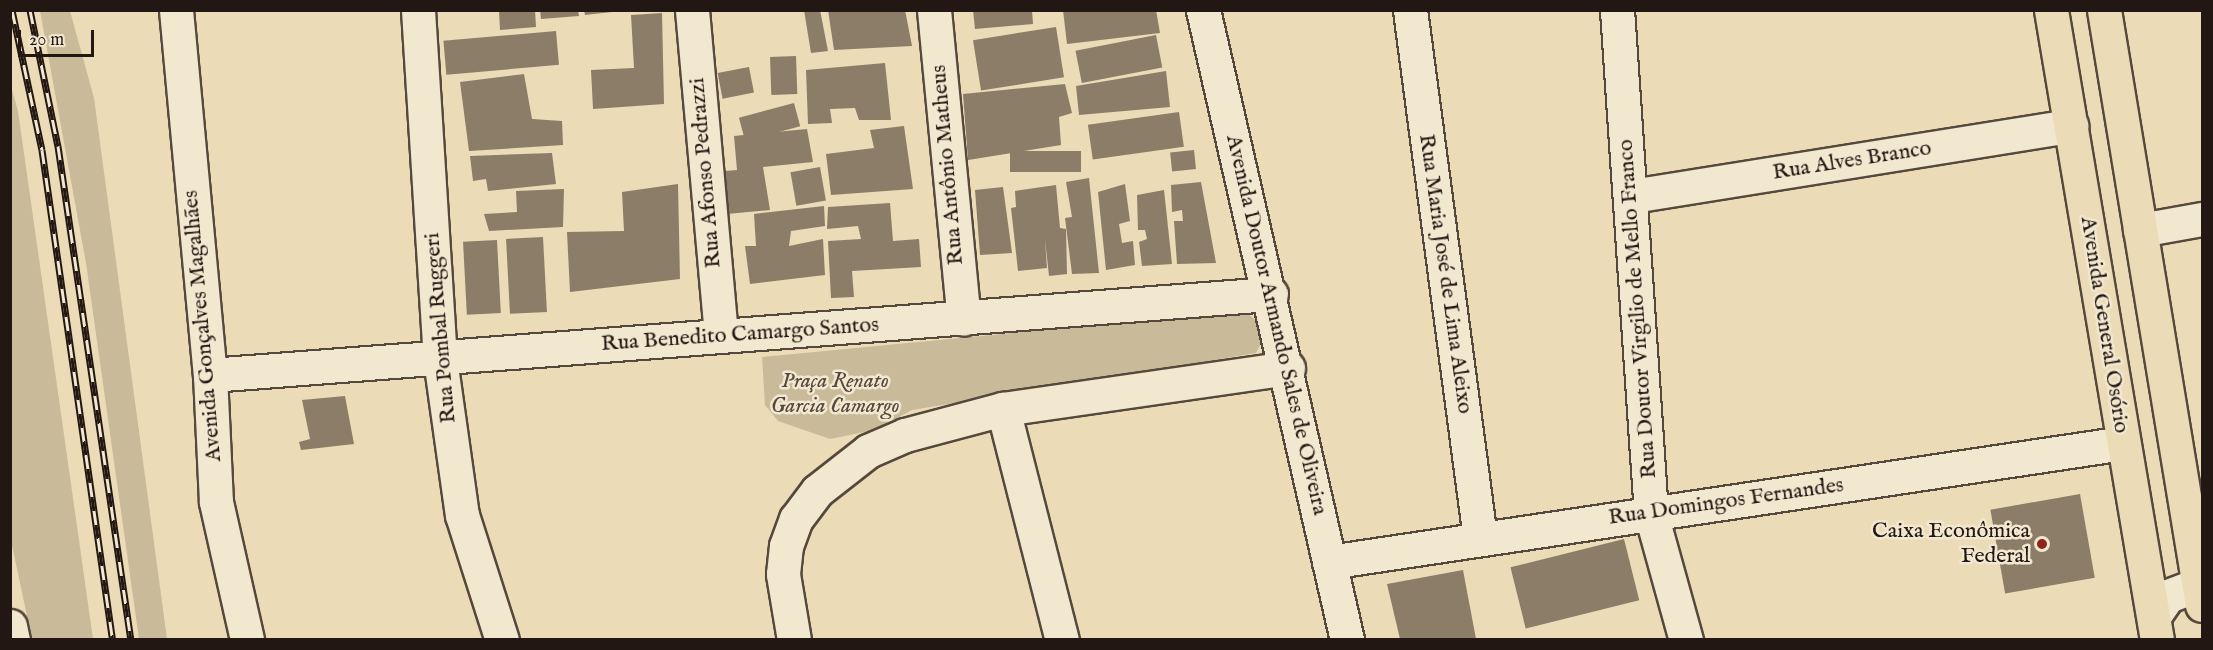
<!DOCTYPE html>
<html>
<head>
<meta charset="utf-8">
<style>
	body { margin:0 }
	#map { position:relative; width:2213px; height:650px; overflow:hidden; background:#ebdbb6; font-family:"IM FELL English",serif }
	div>[style] { position:absolute }
	.green>* { inset:0; background:#c9ba9a }
	.building>* { inset:0; background:#8b7d68; transform-origin:0 0 }
	.roads { filter:drop-shadow(2px 0 #55483c) drop-shadow(-2px 0 #55483c) drop-shadow(0 2px #55483c) drop-shadow(0 -2px #55483c) }
	.minor>* { height:33px; margin:-16.5px; padding:0 16.5px; transform-origin:16.5px; border-radius:16.5px; background:#f2e8d0 }
	.major>* { height:33px; margin:-16.5px; padding:0 16.5px; transform-origin:16.5px; border-radius:16.5px; background:#ebdbb6 }
	.rail>* { height:7px; margin-top:-3.5px; transform-origin:0; background:repeating-linear-gradient(90deg,#f2e8d0 0 14px,#231713 0 28px); box-sizing:border-box; border-block:2px solid #231713 }
	.dots>* { width:16px; height:16px; translate:-50% -50%; box-sizing:border-box; border:3px solid #f2e8d0; border-radius:50% }
	span { translate:-50% -50%; white-space:nowrap; text-align:center; line-height:1.15; -webkit-text-stroke:5px #f2e8d0; paint-order:stroke }
	.street-label { font-size:22px; color:#231713 }
	.park-label { font-size:22px; color:#55483c; font-style:italic }
	.poi-label { font-size:22px; color:#231713 }
	.right { translate:-100% -50%; text-align:right }
	.frame { position:absolute; inset:0; border:12px solid #231713; pointer-events:none }
	.scale { position:absolute; left:18px; top:30px; width:76px; height:27px; box-sizing:border-box; border:3px solid #231713; border-top:0; padding-left:8px; font-size:18px; line-height:21px; white-space:nowrap; color:#231713; -webkit-text-stroke:4px #f2e8d0; paint-order:stroke }
</style>
</head>
<body>
<div id="map">
	<div class="green">
		<i style="clip-path:polygon(40px 11px,70px 11px,94px 98px,167px 639px,139px 639px,86px 263px)"></i>
		<i style="clip-path:polygon(10px 83px,18px 111px,93px 639px,32px 639px,11px 541px)"></i>
		<i style="clip-path:polygon(1220px 313px,1247px 313px,1258px 322px,1263px 339px,1256px 353px,912px 410px,874px 430px,830px 439px,778px 421px,765px 405px,762px 357px)"></i>
	</div>
	<div class="building">
		<i style="clip-path:polygon(499px 10px,535px 10px,536px 27px,500px 30px)"></i>
		<i style="clip-path:polygon(540px 10px,578px 10px,579px 16px,541px 19px)"></i>
		<i style="clip-path:polygon(584px 10px,612px 10px,612px 12px,585px 15px)"></i>
		<i style="clip-path:polygon(804px 10px,820px 10px,828px 51px,811px 53px)"></i>
		<i style="clip-path:polygon(828px 10px,905px 10px,912px 46px,834px 50px)"></i>
		<i style="clip-path:polygon(973px 10px,1032px 10px,1033px 24px,975px 29px)"></i>
		<i style="clip-path:polygon(1063px 10px,1156px 10px,1160px 33px,1067px 44px)"></i>
		<i style="clip-path:polygon(662px 13px,664px 104px,593px 109px,591px 70px,634px 68px,631px 15px)"></i>
		<i style="left:1056px;top:27px;width:51px;height:84px;rotate:81deg"></i>
		<i style="left:556px;top:31px;width:34px;height:113px;rotate:85deg"></i>
		<i style="left:1156px;top:35px;width:33px;height:82px;rotate:79deg"></i>
		<i style="left:796px;top:56px;width:38px;height:26px;rotate:88deg"></i>
		<i style="clip-path:polygon(885px 63px,891px 120px,859px 120px,855px 108px,830px 109px,832px 123px,808px 124px,806px 70px)"></i>
		<i style="left:749px;top:67px;width:26px;height:32px;rotate:79deg"></i>
		<i style="clip-path:polygon(1166px 71px,1170px 107px,1079px 115px,1076px 86px)"></i>
		<i style="clip-path:polygon(524px 74px,532px 119px,562px 121px,563px 145px,469px 151px,460px 82px)"></i>
		<i style="clip-path:polygon(1065px 84px,1072px 113px,1059px 117px,1061px 145px,968px 160px,963px 94px)"></i>
		<i style="left:794px;top:103px;width:24px;height:57px;rotate:75deg"></i>
		<i style="left:1179px;top:112px;width:35px;height:92px;rotate:82deg"></i>
		<i style="clip-path:polygon(904px 126px,913px 189px,831px 195px,826px 154px,874px 148px,870px 130px)"></i>
		<i style="clip-path:polygon(807px 129px,813px 162px,763px 167px,770px 210px,727px 214px,725px 171px,737px 170px,734px 136px)"></i>
		<i style="left:1194px;top:150px;width:19px;height:24px;rotate:84deg"></i>
		<i style="left:1081px;top:151px;width:21px;height:71px;rotate:90deg"></i>
		<i style="clip-path:polygon(552px 153px,556px 184px,488px 191px,486px 179px,473px 181px,470px 156px)"></i>
		<i style="left:820px;top:167px;width:34px;height:30px;rotate:80deg"></i>
		<i style="clip-path:polygon(1089px 178px,1099px 273px,1072px 274px,1065px 218px,1072px 217px,1066px 182px)"></i>
		<i style="clip-path:polygon(1201px 182px,1216px 263px,1177px 264px,1174px 221px,1183px 221px,1182px 210px,1172px 212px,1171px 185px)"></i>
		<i style="clip-path:polygon(678px 184px,680px 279px,570px 292px,567px 232px,624px 231px,622px 192px)"></i>
		<i style="clip-path:polygon(1125px 184px,1130px 221px,1119px 224px,1122px 243px,1133px 241px,1135px 265px,1106px 270px,1098px 192px)"></i>
		<i style="clip-path:polygon(1056px 185px,1060px 228px,1066px 229px,1067px 274px,1049px 276px,1045px 239px,1047px 268px,1018px 271px,1011px 208px,1016px 207px,1015px 191px)"></i>
		<i style="clip-path:polygon(1003px 187px,1012px 253px,980px 255px,975px 190px)"></i>
		<i style="clip-path:polygon(564px 189px,563px 227px,489px 231px,484px 214px,517px 212px,516px 191px)"></i>
		<i style="clip-path:polygon(1164px 190px,1172px 264px,1142px 266px,1139px 242px,1147px 239px,1145px 230px,1138px 230px,1137px 195px)"></i>
		<i style="clip-path:polygon(890px 203px,893px 241px,919px 239px,921px 267px,852px 271px,854px 297px,831px 298px,828px 241px,861px 239px,858px 226px,827px 229px,828px 207px)"></i>
		<i style="clip-path:polygon(824px 206px,825px 226px,791px 231px,789px 246px,823px 239px,825px 275px,750px 284px,745px 246px,756px 246px,754px 214px)"></i>
		<i style="left:543px;top:237px;width:75px;height:37px;rotate:87deg"></i>
		<i style="left:497px;top:240px;width:73px;height:34px;rotate:87deg"></i>
		<i style="clip-path:polygon(345px 396px,354px 444px,301px 450px,299px 442px,310px 439px,302px 400px)"></i>
		<i style="left:2080px;top:494px;width:85px;height:91px;rotate:80deg"></i>
		<i style="left:1624px;top:539px;width:63px;height:117px;rotate:76deg"></i>
		<i style="clip-path:polygon(1463px 570px,1476px 639px,1400px 639px,1387px 584px)"></i>
	</div>
	<div class="roads">
		<div class="minor">
			<i style="left:176px;top:10px;width:367px;rotate:84.7deg"></i>
			<i style="left:210px;top:375px;width:127px;rotate:87.3deg"></i>
			<i style="left:216px;top:502px;width:141px;rotate:77.3deg"></i>
			<i style="left:418px;top:10px;width:350px;rotate:86.4deg"></i>
			<i style="left:440px;top:359px;width:158px;rotate:82deg"></i>
			<i style="left:462px;top:515px;width:131px;rotate:72.3deg"></i>
			<i style="left:692px;top:10px;width:327px;rotate:84.9deg"></i>
			<i style="left:934px;top:10px;width:310px;rotate:84.5deg"></i>
			<i style="left:1203px;top:10px;width:646px;rotate:77.12deg"></i>
			<i style="left:1410px;top:10px;width:533px;rotate:82.45deg"></i>
			<i style="left:1617px;top:10px;width:505px;rotate:86.14deg"></i>
			<i style="left:1651px;top:514px;width:131px;rotate:74.5deg"></i>
			<i style="left:1632px;top:196px;width:445px;rotate:-9.1deg"></i>
			<i style="left:2140px;top:230px;width:63px;rotate:-10.1deg"></i>
			<i style="left:210px;top:375px;width:1064px;rotate:-4.37deg"></i>
			<i style="left:1003px;top:409px;width:238px;rotate:75.7deg"></i>
			<i style="left:1329px;top:562px;width:803px;rotate:-8.52deg"></i>
			<i style="left:2154px;top:616px;width:24px;rotate:-55deg"></i>
			<i style="left:2168px;top:596px;width:36px;rotate:-21deg"></i>
			<i style="left:10px;top:626px;width:14px;rotate:78deg"></i>
			<i style="left:794px;top:640px;width:67px;rotate:-99.5deg"></i>
			<i style="left:783px;top:574px;width:28px;rotate:-84deg"></i>
			<i style="left:786px;top:546px;width:29px;rotate:-70deg"></i>
			<i style="left:796px;top:519px;width:35px;rotate:-53deg"></i>
			<i style="left:817px;top:491px;width:65px;rotate:-38.1deg"></i>
			<i style="left:868px;top:451px;width:40px;rotate:-23.4deg"></i>
			<i style="left:905px;top:435px;width:101px;rotate:-14.9deg"></i>
			<i style="left:1003px;top:409px;width:288px;rotate:-8.2deg"></i>
		</div>
		<div class="major">
			<i style="left:2051px;top:10px;width:639px;rotate:80.45deg"></i>
			<i style="left:2104px;top:10px;width:603px;rotate:80.65deg"></i>
		</div>
	</div>
	<div class="rail">
		<i style="left:12px;top:10px;width:143px;rotate:77.9deg"></i>
		<i style="left:42px;top:150px;width:495px;rotate:81.8deg"></i>
		<i style="left:30px;top:10px;width:139px;rotate:78.4deg"></i>
		<i style="left:58px;top:146px;width:499px;rotate:81.6deg"></i>
	</div>
	<div class="dots">
		<i style="left:2042px;top:544px;background:#8f2418"></i>
	</div>
	<div class="street-label">
		<span style="left:1852px;top:161px;rotate:-9deg">Rua Alves Branco</span>
		<span style="left:948px;top:165px;rotate:-95deg">Rua Antônio Matheus</span>
		<span style="left:706px;top:173px;rotate:-95deg">Rua Afonso Pedrazzi</span>
		<span style="left:1445px;top:274px;rotate:82deg">Rua Maria José de Lima Aleixo</span>
		<span style="left:1638px;top:309px;rotate:-94deg">Rua Doutor Virgilio de Mello Franco</span>
		<span style="left:1276px;top:325px;rotate:77deg">Avenida Doutor Armando Sales de Oliveira</span>
		<span style="left:2104px;top:325px;rotate:81deg">Avenida General Osório</span>
		<span style="left:203px;top:326px;rotate:-95deg">Avenida Gonçalves Magalhães</span>
		<span style="left:441px;top:328px;rotate:-95deg">Rua Pombal Ruggeri</span>
		<span style="left:740px;top:335px;rotate:-4deg">Rua Benedito Camargo Santos</span>
		<span style="left:1726px;top:502px;rotate:-8deg">Rua Domingos Fernandes</span>
	</div>
	<div class="park-label">
		<span style="left:835px;top:394px">Praça Renato<br>Garcia Camargo</span>
	</div>
	<div class="poi-label">
		<span class="right" style="left:2030px;top:544px">Caixa Econômica<br>Federal</span>
	</div>
	<div class="frame"></div>
	<div class="scale">20 m</div>
</div>
</body>
</html>
